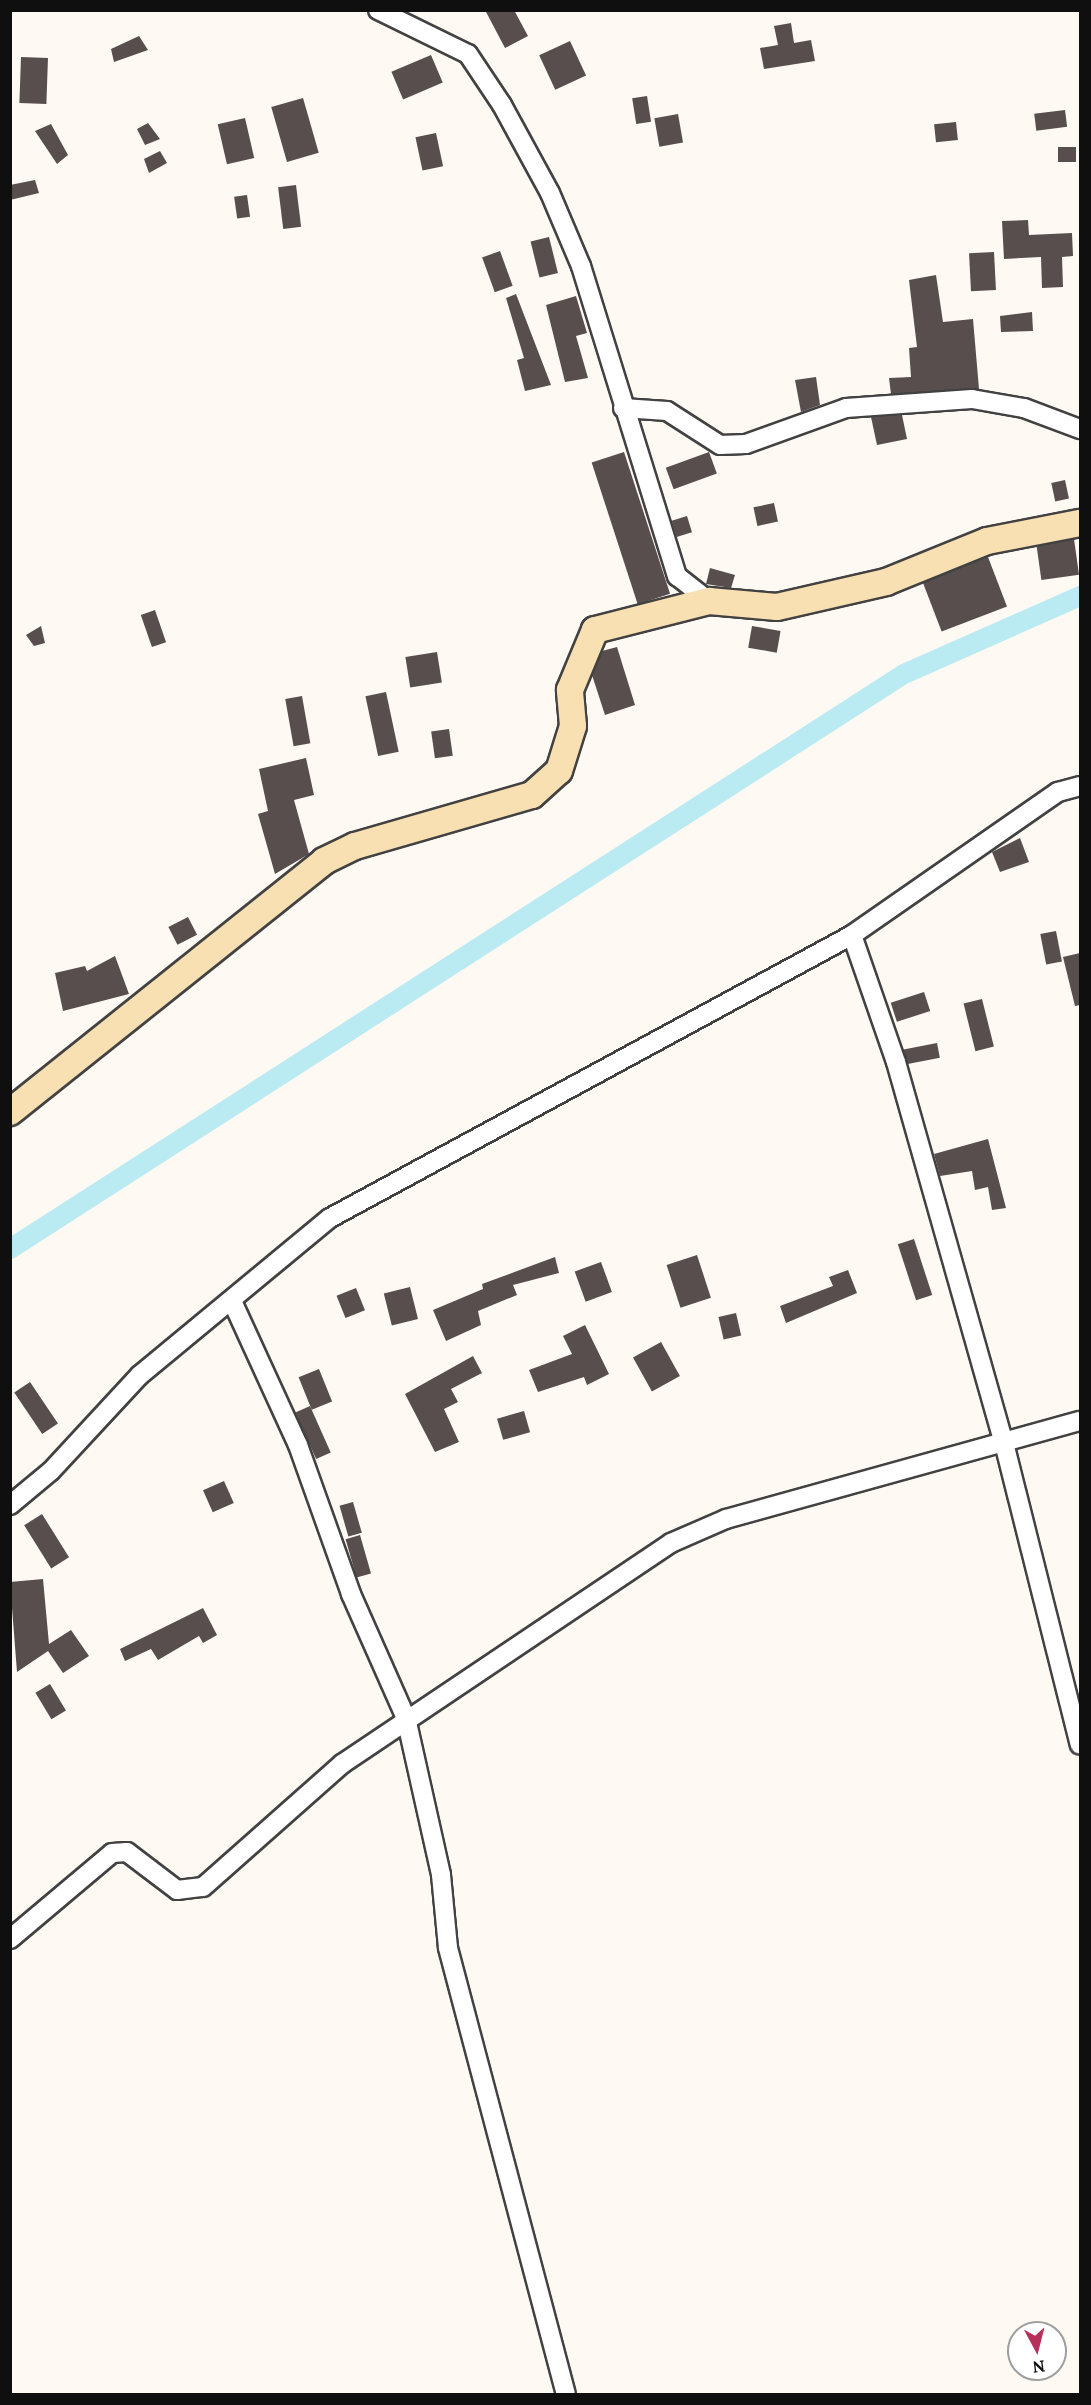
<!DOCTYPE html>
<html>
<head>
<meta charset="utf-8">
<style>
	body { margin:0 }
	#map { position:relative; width:1091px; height:2405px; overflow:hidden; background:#fef9f3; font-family:Lora,serif }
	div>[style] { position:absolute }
	.canal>* { height:20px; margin:-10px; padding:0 10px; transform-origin:10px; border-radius:10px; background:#bbebf2 }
	.building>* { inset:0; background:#574e4d; transform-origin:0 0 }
	.roads { filter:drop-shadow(2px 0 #424242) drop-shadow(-2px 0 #424242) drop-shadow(0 2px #424242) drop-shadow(0 -2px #424242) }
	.street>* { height:18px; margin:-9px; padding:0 9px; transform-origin:9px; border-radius:9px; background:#fff }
	.secondary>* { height:26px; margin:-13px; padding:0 13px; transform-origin:13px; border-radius:13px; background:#f9e0b3 }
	span { translate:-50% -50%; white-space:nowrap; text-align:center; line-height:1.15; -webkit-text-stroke:6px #fff; paint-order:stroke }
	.frame { position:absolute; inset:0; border:12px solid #0f0f0f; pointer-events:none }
	.north { position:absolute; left:1007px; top:2321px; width:60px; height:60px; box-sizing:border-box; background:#fff; border:2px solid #9f9f9f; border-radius:50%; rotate:173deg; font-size:16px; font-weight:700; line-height:24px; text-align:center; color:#0f0f0f }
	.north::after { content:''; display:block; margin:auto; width:21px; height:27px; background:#b63159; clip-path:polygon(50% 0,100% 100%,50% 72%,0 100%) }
</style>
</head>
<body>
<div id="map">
	<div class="canal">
		<i style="left:10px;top:1249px;width:1063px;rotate:-32.75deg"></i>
		<i style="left:904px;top:674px;width:193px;rotate:-23.9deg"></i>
	</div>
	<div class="building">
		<i style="clip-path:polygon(485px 10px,514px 10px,528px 36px,505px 48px)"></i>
		<i style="clip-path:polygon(791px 23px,794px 43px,811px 40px,815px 61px,764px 69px,760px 48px,778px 45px,774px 26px)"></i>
		<i style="clip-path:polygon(139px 36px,148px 50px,114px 62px,111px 49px)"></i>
		<i style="left:570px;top:41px;width:38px;height:34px;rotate:65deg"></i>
		<i style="left:431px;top:55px;width:30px;height:43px;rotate:67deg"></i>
		<i style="left:21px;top:57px;width:27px;height:46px;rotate:2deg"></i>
		<i style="left:647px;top:96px;width:26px;height:15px;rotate:81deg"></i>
		<i style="left:303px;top:98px;width:57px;height:33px;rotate:74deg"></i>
		<i style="left:1065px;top:110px;width:17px;height:31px;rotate:83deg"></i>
		<i style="left:678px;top:114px;width:29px;height:24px;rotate:80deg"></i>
		<i style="left:245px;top:118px;width:41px;height:28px;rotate:77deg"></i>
		<i style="left:956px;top:122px;width:18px;height:22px;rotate:84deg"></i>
		<i style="clip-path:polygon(148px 123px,160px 139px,145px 145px,137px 129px)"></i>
		<i style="clip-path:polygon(51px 124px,68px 155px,57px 164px,35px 131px)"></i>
		<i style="left:436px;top:133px;width:34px;height:21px;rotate:78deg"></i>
		<i style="left:1058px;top:147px;width:18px;height:15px"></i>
		<i style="clip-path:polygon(160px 151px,167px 163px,149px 173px,144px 159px)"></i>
		<i style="clip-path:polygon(35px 180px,39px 193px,10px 200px,10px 185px)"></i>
		<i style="left:296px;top:185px;width:42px;height:18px;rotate:83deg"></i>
		<i style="left:247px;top:195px;width:22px;height:13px;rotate:82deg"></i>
		<i style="clip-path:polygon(1028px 220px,1029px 235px,1072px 233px,1073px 256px,1062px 257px,1063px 287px,1042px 288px,1041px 257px,1004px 259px,1002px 221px)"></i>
		<i style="left:549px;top:237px;width:37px;height:19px;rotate:76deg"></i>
		<i style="left:500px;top:251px;width:37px;height:19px;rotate:70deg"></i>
		<i style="left:994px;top:252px;width:38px;height:25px;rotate:87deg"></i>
		<i style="clip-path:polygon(936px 275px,943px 322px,973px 319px,979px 389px,891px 394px,889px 378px,911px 377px,909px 348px,917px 347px,909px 280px)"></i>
		<i style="clip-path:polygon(516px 294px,551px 385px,525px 391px,517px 360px,524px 358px,506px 298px)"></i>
		<i style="clip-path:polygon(576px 296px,587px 333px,576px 336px,588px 378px,565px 382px,546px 305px)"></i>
		<i style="clip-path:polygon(1032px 312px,1033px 331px,1001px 332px,1000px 316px)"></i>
		<i style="clip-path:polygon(816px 377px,820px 405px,801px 412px,795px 380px)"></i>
		<i style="clip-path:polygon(902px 415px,907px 439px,877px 445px,871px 417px)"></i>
		<i style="left:624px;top:452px;width:149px;height:34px;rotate:72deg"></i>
		<i style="left:709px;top:452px;width:23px;height:46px;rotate:70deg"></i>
		<i style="left:1065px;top:480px;width:19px;height:14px;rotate:78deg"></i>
		<i style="left:774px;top:503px;width:19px;height:21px;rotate:78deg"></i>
		<i style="left:687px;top:516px;width:17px;height:16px;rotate:73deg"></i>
		<i style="left:1074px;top:539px;width:36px;height:38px;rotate:82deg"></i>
		<i style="left:988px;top:557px;width:53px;height:70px;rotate:69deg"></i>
		<i style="clip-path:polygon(710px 568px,735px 575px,731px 588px,706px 584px)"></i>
		<i style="left:155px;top:610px;width:34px;height:15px;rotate:71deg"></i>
		<i style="clip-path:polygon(41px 626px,45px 643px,34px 646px,26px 635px)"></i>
		<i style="left:752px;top:626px;width:29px;height:22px;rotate:10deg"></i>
		<i style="clip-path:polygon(617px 647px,635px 705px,605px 715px,592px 675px,602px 651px)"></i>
		<i style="left:437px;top:652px;width:31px;height:32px;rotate:81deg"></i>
		<i style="left:386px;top:692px;width:61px;height:21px;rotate:78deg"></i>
		<i style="left:302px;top:696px;width:48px;height:17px;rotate:80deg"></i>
		<i style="left:449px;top:729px;width:27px;height:18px;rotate:82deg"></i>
		<i style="clip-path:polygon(306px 758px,314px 795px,294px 800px,309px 854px,275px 874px,258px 814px,268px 811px,259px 769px)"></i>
		<i style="clip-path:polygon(1020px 838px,1029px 862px,1000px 872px,992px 852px)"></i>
		<i style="left:188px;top:917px;width:20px;height:22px;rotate:63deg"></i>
		<i style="left:1056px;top:931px;width:31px;height:16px;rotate:79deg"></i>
		<i style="clip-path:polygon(1080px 953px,1080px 1005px,1075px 1006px,1063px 957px)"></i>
		<i style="clip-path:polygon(115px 956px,129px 994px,63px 1011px,55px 973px,85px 966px,87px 971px)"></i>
		<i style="left:924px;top:992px;width:20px;height:35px;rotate:72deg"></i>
		<i style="left:982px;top:999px;width:49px;height:19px;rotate:76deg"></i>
		<i style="left:937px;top:1043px;width:15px;height:34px;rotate:79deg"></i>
		<i style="clip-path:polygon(988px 1139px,1006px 1208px,992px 1210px,988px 1187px,975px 1190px,972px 1171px,940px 1176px,934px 1154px)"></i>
		<i style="left:914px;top:1239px;width:59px;height:17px;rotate:72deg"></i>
		<i style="left:697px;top:1255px;width:45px;height:32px;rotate:72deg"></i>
		<i style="clip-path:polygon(555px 1257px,559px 1273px,513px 1285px,517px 1295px,478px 1311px,481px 1325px,446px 1341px,433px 1310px,483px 1289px,482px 1284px)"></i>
		<i style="left:601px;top:1262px;width:32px;height:28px;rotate:70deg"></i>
		<i style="clip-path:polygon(848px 1270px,857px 1293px,786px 1323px,780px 1306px,833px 1286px,829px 1277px)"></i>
		<i style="left:410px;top:1287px;width:33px;height:27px;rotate:76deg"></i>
		<i style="left:356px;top:1288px;width:24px;height:21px;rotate:68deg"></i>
		<i style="left:736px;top:1313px;width:23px;height:18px;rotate:77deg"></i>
		<i style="clip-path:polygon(585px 1325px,609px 1374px,587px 1385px,584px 1377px,538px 1392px,529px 1370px,572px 1354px,563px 1336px)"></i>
		<i style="left:661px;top:1342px;width:39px;height:32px;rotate:61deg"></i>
		<i style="clip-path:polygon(473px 1356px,482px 1373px,451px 1389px,458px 1402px,444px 1409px,459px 1442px,435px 1452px,405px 1394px)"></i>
		<i style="left:319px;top:1369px;width:35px;height:22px;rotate:68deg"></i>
		<i style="left:30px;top:1382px;width:50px;height:19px;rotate:56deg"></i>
		<i style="left:310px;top:1406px;width:51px;height:16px;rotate:66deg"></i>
		<i style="left:524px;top:1411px;width:22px;height:28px;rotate:74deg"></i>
		<i style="left:224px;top:1481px;width:24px;height:23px;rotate:66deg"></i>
		<i style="left:353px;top:1502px;width:32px;height:14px;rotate:74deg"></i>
		<i style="left:42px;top:1514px;width:51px;height:21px;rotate:58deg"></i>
		<i style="left:360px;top:1535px;width:40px;height:15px;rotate:74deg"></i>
		<i style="clip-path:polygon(43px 1579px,49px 1644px,71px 1630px,89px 1656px,63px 1673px,48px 1651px,17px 1672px,10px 1582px)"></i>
		<i style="clip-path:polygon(203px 1608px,217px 1635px,203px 1643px,199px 1636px,158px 1660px,151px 1649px,125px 1661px,120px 1649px)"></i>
		<i style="left:50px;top:1684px;width:31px;height:17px;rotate:59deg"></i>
	</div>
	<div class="roads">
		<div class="street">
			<i style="left:378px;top:10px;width:100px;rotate:26.1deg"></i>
			<i style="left:468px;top:54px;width:61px;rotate:56.3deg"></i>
			<i style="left:502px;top:105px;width:100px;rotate:61.4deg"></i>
			<i style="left:550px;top:193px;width:79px;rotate:67deg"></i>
			<i style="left:581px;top:266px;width:325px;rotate:72.8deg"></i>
			<i style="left:677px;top:576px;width:41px;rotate:38deg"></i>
			<i style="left:623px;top:408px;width:44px;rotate:3.9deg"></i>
			<i style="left:667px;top:411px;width:63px;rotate:32.7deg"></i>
			<i style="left:720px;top:445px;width:26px;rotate:-2deg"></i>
			<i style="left:746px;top:444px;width:106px;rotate:-19.8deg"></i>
			<i style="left:846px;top:408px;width:126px;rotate:-4.1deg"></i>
			<i style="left:972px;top:399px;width:53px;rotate:9.8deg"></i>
			<i style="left:1024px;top:408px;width:60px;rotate:20.6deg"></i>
			<i style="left:852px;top:935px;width:134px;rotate:70.9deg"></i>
			<i style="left:896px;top:1062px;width:396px;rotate:74.2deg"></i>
			<i style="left:1004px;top:1443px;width:311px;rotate:75.9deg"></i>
			<i style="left:232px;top:1301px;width:158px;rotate:65.4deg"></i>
			<i style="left:298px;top:1445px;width:158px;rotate:70.4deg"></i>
			<i style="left:351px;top:1594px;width:136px;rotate:66.1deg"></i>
			<i style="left:406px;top:1718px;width:161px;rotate:77.4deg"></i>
			<i style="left:441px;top:1875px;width:73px;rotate:84.5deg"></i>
			<i style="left:448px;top:1948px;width:461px;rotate:75.2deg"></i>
			<i style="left:10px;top:1505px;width:53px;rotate:-39.7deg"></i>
			<i style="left:51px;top:1471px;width:131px;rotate:-47.2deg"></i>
			<i style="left:140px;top:1375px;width:246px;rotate:-39.6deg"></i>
			<i style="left:330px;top:1218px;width:594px;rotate:-28.46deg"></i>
			<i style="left:852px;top:935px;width:251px;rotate:-34.8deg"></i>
			<i style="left:1058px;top:792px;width:23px;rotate:-15deg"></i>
			<i style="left:10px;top:1939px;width:133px;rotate:-40.1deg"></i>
			<i style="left:112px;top:1853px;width:15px;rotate:-4deg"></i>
			<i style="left:127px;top:1852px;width:63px;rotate:37.2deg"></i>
			<i style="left:177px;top:1890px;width:26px;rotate:-7deg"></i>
			<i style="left:203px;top:1887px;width:186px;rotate:-41.5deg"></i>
			<i style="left:342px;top:1764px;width:396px;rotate:-33.9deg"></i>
			<i style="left:671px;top:1543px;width:60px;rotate:-23.6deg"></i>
			<i style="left:726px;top:1519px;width:367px;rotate:-15.5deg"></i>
		</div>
		<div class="secondary">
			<i style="left:10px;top:1112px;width:402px;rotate:-38.6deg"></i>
			<i style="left:324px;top:861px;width:34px;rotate:-26deg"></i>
			<i style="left:355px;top:846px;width:184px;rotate:-16.1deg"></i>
			<i style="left:532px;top:795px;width:36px;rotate:-42deg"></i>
			<i style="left:559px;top:771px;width:47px;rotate:-72.7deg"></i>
			<i style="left:573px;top:726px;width:36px;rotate:-95deg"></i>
			<i style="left:570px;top:690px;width:65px;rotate:-67.4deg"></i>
			<i style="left:595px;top:630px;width:118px;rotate:-14.3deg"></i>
			<i style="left:709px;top:601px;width:68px;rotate:5deg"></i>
			<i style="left:777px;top:607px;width:112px;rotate:-12.9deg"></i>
			<i style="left:886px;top:582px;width:109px;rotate:-22.1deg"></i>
			<i style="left:987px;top:541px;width:95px;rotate:-11deg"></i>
		</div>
	</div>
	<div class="frame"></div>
	<div class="north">N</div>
</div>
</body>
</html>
